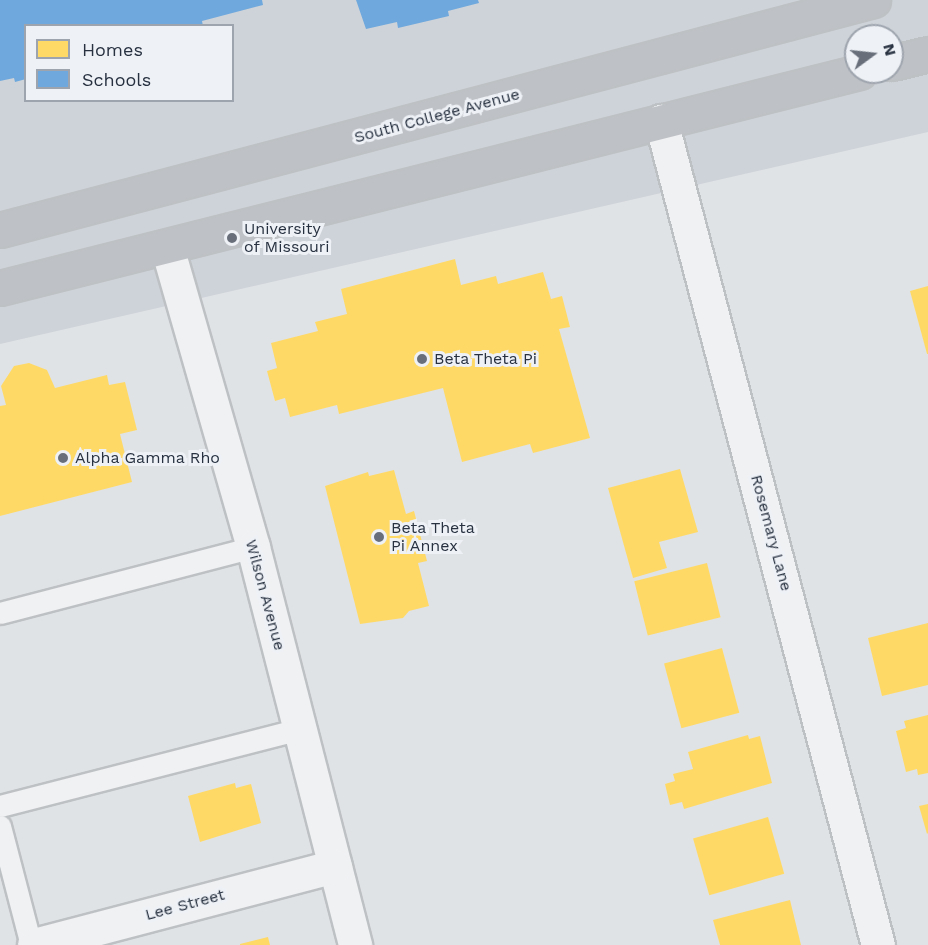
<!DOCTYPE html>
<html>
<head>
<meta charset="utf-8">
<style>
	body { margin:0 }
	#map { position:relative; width:928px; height:945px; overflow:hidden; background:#e0e3e6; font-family:"Work Sans",sans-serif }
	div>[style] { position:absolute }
	.built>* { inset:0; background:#ced3d9 }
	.homes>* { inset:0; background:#ffd966; transform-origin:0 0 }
	.schools>* { inset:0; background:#6fa8dc }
	.roads { filter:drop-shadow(2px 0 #bec1c4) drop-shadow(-2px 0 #bec1c4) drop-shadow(0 2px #bec1c4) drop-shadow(0 -2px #bec1c4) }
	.lane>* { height:21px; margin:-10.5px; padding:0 10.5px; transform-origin:10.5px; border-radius:10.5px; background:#f0f1f3 }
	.street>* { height:33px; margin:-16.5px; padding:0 16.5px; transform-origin:16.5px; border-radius:16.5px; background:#f0f1f3 }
	.secondary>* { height:33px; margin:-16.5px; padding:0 16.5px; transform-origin:16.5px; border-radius:16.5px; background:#bec1c6 }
	.dots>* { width:16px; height:16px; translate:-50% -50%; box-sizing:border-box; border:3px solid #eef1f6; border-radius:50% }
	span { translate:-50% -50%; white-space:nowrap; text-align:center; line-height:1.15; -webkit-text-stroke:6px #eef1f6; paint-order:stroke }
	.street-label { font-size:16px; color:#273140 }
	.poi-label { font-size:16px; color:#273140 }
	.left { translate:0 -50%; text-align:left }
	.legend { position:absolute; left:24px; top:24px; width:210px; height:78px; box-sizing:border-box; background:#eef1f6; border:2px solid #9ea4ad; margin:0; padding:8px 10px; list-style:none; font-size:18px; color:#273140 }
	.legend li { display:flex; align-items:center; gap:12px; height:30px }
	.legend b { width:30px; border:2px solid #9ea4ad }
	.north { position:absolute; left:844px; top:24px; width:60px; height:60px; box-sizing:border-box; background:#eef1f6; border:2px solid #9ea4ad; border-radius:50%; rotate:75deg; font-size:16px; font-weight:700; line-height:24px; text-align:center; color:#273140 }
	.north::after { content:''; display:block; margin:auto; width:21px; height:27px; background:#686f7a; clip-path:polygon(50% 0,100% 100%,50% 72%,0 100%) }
</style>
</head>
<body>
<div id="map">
	<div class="built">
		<i style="clip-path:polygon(evenodd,0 0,928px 0,928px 132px,0 344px,0 0,26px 26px,232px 26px,232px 100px,26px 100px,26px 26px,0 0,856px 36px,892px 36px,892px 72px,856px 72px,856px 36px)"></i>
	</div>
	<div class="homes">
		<i style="clip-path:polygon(455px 259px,461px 285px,496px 276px,498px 284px,543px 272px,551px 299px,562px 296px,570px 327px,559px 329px,590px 438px,533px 453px,530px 444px,462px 462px,443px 388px,339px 414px,337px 405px,290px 417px,285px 398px,275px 401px,267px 371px,277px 368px,271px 343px,318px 331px,315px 322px,347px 314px,341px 289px)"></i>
		<i style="clip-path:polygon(928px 286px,928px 354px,927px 354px,910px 291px)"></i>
		<i style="clip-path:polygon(29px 363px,47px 370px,55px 388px,107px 375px,109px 385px,125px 382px,137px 430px,120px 434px,132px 482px,0 516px,0 406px,6px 405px,1px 386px,14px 366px)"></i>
		<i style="clip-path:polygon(680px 469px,698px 532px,659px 542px,667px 568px,633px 578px,608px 488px)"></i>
		<i style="clip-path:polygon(394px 470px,406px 514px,414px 511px,427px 561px,418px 563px,429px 606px,409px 611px,403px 618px,360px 624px,325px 486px,368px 472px,369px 476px)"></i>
		<i style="left:707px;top:563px;width:56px;height:75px;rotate:76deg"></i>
		<i style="clip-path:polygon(928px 623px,928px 685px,882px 696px,868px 638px)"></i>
		<i style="left:722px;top:648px;width:67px;height:60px;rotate:75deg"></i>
		<i style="clip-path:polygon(928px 715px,928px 773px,918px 775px,917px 769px,906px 772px,896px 731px,906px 728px,904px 721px)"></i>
		<i style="clip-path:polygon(748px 735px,749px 739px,760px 736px,772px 783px,684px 809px,682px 802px,670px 805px,665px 784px,675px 781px,673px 774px,693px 769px,688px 752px)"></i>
		<i style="clip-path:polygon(235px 783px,236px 788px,251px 784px,261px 823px,200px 842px,188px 796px)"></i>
		<i style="clip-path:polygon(928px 804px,928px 833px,927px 834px,919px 806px)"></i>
		<i style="left:768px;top:817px;width:59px;height:78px;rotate:74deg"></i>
		<i style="clip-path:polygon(790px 900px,801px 945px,720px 945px,713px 920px)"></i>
		<i style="clip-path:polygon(268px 937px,270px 945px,240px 945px,240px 944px)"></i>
	</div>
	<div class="schools">
		<i style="clip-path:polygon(0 0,262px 0,263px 5px,202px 21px,203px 26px,26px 26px,26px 79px,15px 82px,14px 78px,0 81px)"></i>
		<i style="clip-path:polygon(356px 0,478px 0,479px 3px,448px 11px,449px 16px,398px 28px,397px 22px,366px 29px)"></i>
	</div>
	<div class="roads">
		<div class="lane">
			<i style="left:0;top:613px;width:261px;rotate:-14.6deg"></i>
			<i style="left:0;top:806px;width:309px;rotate:-14.4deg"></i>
			<i style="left:0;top:826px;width:123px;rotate:75.4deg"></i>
		</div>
		<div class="street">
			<i style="left:661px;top:121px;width:852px;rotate:75.25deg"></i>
			<i style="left:167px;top:247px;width:312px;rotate:74deg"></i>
			<i style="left:253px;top:547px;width:411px;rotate:75.6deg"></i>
			<i style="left:34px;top:945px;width:311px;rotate:-14.7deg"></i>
		</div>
		<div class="secondary">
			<i style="left:892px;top:63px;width:37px;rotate:-14deg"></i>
			<i style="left:0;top:230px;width:903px;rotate:-14.76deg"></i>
			<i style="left:0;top:288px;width:886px;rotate:-14.11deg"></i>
		</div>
	</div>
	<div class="dots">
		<i style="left:232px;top:238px;background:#686f7a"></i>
		<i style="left:422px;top:359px;background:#686f7a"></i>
		<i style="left:63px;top:458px;background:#686f7a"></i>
		<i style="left:379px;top:537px;background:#686f7a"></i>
	</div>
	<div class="street-label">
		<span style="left:437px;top:116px;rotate:-15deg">South College Avenue</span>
		<span style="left:771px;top:533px;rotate:75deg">Rosemary Lane</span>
		<span style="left:265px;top:595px;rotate:75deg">Wilson Avenue</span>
		<span style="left:185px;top:905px;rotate:-15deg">Lee Street</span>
	</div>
	<div class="poi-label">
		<span class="left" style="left:244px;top:238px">University<br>of Missouri</span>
		<span class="left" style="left:434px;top:359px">Beta Theta Pi</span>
		<span class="left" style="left:75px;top:458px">Alpha Gamma Rho</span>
		<span class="left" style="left:391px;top:537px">Beta Theta<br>Pi Annex</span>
	</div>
	<ul class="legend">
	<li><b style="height:16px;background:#ffd966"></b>Homes</li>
	<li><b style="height:16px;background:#6fa8dc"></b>Schools</li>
	</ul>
	<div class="north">N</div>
</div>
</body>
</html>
